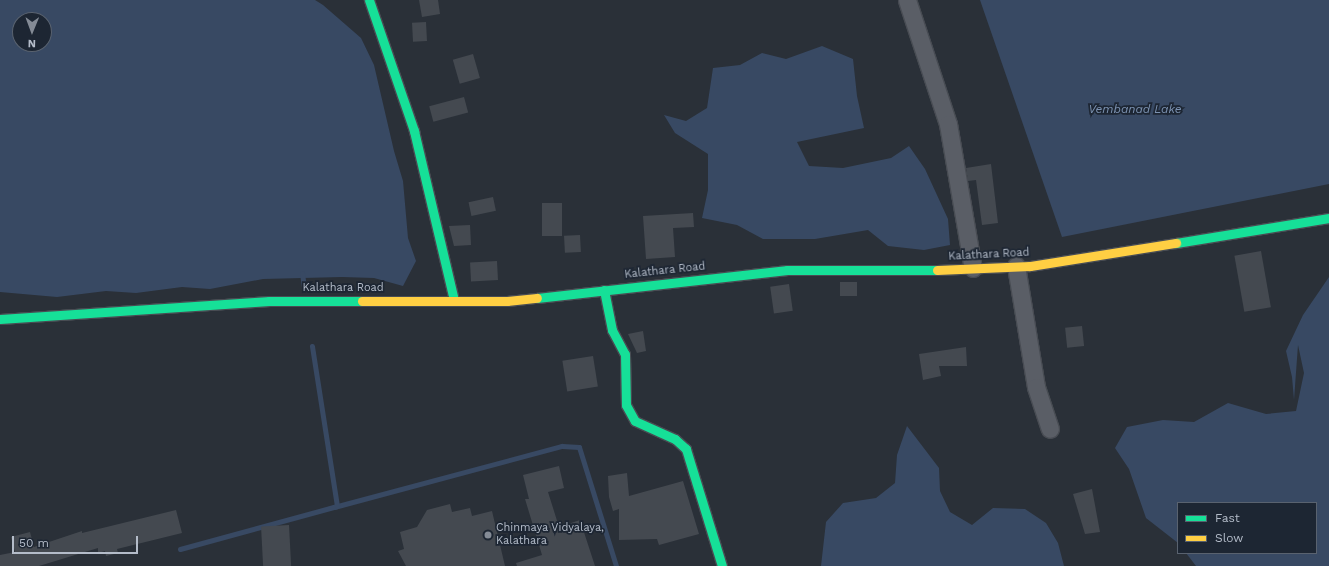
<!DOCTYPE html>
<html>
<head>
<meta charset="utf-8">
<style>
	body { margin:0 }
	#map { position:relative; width:1329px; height:566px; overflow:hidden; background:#2a3038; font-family:"Work Sans",sans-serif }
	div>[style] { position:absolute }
	.water>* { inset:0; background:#384963 }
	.stream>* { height:5px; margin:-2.5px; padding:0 2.5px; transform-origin:2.5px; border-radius:2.5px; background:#384963 }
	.building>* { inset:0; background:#444950; transform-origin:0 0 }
	.roads { filter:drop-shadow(1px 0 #484c53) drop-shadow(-1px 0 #484c53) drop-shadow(0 1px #484c53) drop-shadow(0 -1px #484c53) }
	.street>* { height:17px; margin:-8.5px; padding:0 8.5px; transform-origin:8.5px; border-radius:8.5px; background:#5a5e66 }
	.fast>* { height:9px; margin:-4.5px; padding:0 4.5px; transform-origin:4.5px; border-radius:4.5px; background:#16e098 }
	.slow>* { height:9px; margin:-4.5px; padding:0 4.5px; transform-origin:4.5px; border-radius:4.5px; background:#ffcf43 }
	.dots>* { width:11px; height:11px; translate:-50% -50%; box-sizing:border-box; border:2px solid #1d2633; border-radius:50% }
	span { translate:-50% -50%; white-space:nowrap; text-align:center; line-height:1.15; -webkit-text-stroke:3.5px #1d2633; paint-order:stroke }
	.street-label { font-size:11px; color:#b4bcc9 }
	.poi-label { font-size:11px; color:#b4bcc9 }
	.left { translate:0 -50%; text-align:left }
	.water-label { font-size:12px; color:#7c92b1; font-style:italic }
	.legend { position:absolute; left:1177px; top:502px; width:140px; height:52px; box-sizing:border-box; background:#1d2633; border:1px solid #59626f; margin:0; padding:5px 7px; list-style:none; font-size:12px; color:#b4bcc9 }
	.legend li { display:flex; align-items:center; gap:8px; height:20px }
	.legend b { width:20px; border:1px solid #59626f }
	.north { position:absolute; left:12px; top:12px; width:40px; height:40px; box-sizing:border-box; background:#1d2633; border:1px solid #59626f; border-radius:50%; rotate:181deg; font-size:11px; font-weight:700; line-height:16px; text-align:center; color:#b4bcc9 }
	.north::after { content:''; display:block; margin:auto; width:14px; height:18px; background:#848b96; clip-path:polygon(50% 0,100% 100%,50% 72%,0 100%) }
	.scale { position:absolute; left:12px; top:536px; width:126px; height:18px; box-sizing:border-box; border:2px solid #b4bcc9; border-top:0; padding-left:5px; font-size:12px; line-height:14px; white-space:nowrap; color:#b4bcc9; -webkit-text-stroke:3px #1d2633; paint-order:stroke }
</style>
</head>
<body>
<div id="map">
	<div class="water">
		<i style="clip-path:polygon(evenodd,0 0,315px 0,323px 5px,361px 38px,374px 65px,394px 151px,403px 181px,408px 238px,416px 261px,403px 286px,374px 278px,342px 277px,263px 279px,210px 289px,182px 287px,136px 293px,106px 291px,57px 297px,0 292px,0 0,20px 20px,44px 20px,44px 44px,20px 44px,20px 20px)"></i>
		<i style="clip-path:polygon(980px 0,1329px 0,1329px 184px,1062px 237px)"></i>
		<i style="clip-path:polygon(822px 46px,853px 59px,857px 96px,864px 128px,797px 142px,809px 166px,843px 168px,891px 158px,909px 146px,925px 169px,948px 219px,950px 245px,924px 250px,888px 246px,868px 230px,815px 239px,763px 239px,737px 225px,702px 218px,708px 190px,708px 154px,675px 133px,664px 115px,686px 121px,707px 108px,713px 68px,740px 65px,762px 53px,786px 59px)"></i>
		<i style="clip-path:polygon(1329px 277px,1329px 566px,1196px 566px,1186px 553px,1316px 553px,1316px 503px,1178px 503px,1178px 543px,1146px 518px,1129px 469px,1115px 448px,1127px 427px,1163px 420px,1194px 422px,1228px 403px,1266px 414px,1296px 411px,1304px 373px,1298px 345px,1294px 400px,1292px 377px,1286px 351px,1303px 315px)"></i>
		<i style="clip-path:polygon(907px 426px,939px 468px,940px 491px,950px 512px,972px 525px,993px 508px,1025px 509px,1046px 523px,1058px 543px,1064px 566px,821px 566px,826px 522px,843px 503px,876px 498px,895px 483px,897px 455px)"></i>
	</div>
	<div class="stream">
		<i style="left:302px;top:273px;width:14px;rotate:82deg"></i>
		<i style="left:334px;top:507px;width:236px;rotate:-15deg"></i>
		<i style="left:562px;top:446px;width:17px;rotate:3deg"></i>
		<i style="left:579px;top:447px;width:125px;rotate:72.7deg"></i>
		<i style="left:180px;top:549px;width:163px;rotate:-15.3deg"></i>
		<i style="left:337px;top:506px;width:162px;rotate:-98.9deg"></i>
	</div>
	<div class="building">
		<i style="clip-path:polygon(419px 0,438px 0,440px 14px,422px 17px)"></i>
		<i style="left:426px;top:22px;width:19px;height:14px;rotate:87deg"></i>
		<i style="left:473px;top:54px;width:25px;height:21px;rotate:74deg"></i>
		<i style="left:464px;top:97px;width:16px;height:36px;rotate:75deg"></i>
		<i style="clip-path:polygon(991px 164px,998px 223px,982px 225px,976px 180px,968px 181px,966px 168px)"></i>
		<i style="left:493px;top:197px;width:14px;height:25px;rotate:78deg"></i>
		<i style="left:542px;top:203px;width:20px;height:33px"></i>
		<i style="clip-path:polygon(693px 213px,694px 227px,673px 228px,675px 257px,646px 259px,643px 216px)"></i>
		<i style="clip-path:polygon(470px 225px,471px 245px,454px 246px,449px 226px)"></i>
		<i style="left:580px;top:235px;width:17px;height:16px;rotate:87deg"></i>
		<i style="left:1261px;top:251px;width:57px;height:27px;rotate:80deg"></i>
		<i style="left:497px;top:261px;width:19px;height:27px;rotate:87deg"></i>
		<i style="left:840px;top:282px;width:17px;height:14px"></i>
		<i style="left:789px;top:284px;width:27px;height:19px;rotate:82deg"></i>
		<i style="left:1082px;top:326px;width:20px;height:17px;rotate:84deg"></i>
		<i style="clip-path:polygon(643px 331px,646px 351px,637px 353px,628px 334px)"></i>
		<i style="clip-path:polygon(966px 347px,967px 366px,939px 366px,941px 376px,923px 380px,919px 354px)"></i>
		<i style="left:593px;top:356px;width:31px;height:31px;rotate:81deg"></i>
		<i style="clip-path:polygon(559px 466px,564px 488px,548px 492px,559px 527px,580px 520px,595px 566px,517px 566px,516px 563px,542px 555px,525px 499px,529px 499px,523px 475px)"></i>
		<i style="clip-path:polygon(627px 473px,629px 496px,683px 481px,699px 534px,659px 545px,657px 539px,619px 540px,619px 509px,613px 511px,609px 497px,608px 476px)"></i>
		<i style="clip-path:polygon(1092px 489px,1100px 532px,1085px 534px,1073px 494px)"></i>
		<i style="clip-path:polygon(450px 504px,452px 512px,470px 508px,472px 516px,492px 511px,505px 566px,406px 566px,398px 551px,404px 549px,400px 532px,417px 527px,427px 510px)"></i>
		<i style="clip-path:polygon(176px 510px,182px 533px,117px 549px,118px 553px,106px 556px,105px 551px,98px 553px,98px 548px,39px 566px,0 566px,0 555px,15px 552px,11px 537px,30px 532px,34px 547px,82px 531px,82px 533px)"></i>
		<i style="left:289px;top:525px;width:41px;height:28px;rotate:87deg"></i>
	</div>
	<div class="roads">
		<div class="street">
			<i style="left:907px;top:0;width:131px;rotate:71.7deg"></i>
			<i style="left:948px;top:124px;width:146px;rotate:80.2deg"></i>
			<i style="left:1016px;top:266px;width:123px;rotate:80.6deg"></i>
			<i style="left:1036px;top:387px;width:44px;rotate:71.6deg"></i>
		</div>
		<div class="fast">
			<i style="left:369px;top:0;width:139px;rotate:71deg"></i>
			<i style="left:414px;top:131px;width:174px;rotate:76.7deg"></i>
			<i style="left:1176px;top:243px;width:155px;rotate:-9.3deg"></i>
			<i style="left:604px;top:290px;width:41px;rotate:78.7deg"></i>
			<i style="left:612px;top:330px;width:27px;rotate:62deg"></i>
			<i style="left:625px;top:354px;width:51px;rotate:88.9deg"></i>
			<i style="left:626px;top:405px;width:18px;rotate:61deg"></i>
			<i style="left:635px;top:421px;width:44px;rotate:24.2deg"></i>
			<i style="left:675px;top:439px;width:15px;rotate:42deg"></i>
			<i style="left:686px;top:449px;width:122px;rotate:72.9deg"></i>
			<i style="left:537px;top:298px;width:252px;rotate:-6.4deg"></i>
			<i style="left:787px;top:270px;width:150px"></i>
			<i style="left:0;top:319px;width:270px;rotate:-3.8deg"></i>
			<i style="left:269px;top:301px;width:93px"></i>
		</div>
		<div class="slow">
			<i style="left:937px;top:270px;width:93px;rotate:-2.5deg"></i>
			<i style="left:1030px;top:266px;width:148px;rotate:-9deg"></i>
			<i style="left:362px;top:301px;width:145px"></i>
			<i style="left:507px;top:301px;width:30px;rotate:-6deg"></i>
		</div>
	</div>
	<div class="dots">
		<i style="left:488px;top:535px;background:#848b96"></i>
	</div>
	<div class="street-label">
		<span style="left:989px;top:255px;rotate:-3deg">Kalathara Road</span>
		<span style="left:665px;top:271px;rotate:-6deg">Kalathara Road</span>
		<span style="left:343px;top:288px">Kalathara Road</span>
	</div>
	<div class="poi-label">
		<span class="left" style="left:496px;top:535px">Chinmaya Vidyalaya,<br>Kalathara</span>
	</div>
	<div class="water-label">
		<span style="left:1135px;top:110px">Vembanad Lake</span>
	</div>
	<ul class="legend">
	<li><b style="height:5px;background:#16e098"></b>Fast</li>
	<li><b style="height:5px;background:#ffcf43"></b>Slow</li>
	</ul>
	<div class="north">N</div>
	<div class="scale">50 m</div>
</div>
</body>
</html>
